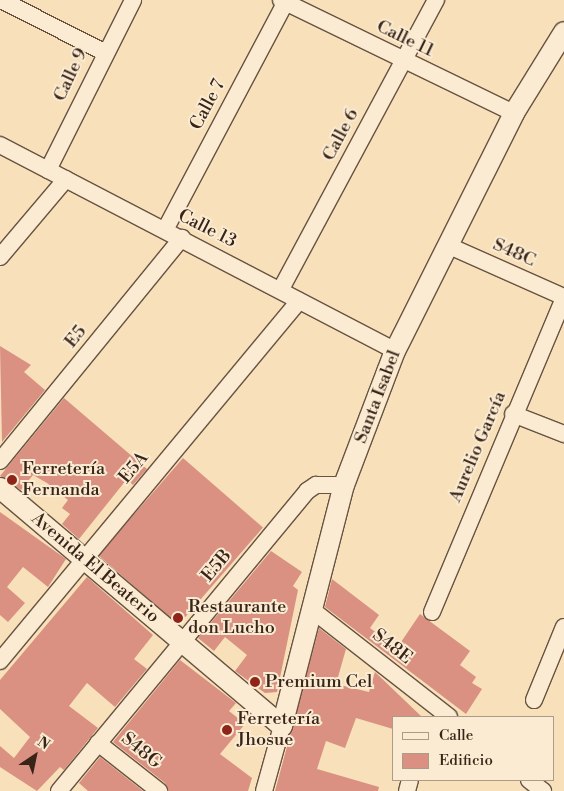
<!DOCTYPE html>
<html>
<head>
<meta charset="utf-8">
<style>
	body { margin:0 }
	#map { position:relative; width:564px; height:791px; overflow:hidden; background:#f7e0ba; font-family:"Libre Bodoni",serif }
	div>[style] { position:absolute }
	.building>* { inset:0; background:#da9181; transform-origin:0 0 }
	.roads { filter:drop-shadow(1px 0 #685341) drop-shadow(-1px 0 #685341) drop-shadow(0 1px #685341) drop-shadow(0 -1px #685341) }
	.minor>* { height:16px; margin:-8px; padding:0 8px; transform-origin:8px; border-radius:8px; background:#faebd2 }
	.tertiary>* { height:20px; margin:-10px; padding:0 10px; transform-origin:10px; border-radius:10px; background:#faebd2 }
	.dots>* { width:14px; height:14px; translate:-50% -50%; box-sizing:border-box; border:2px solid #faebd2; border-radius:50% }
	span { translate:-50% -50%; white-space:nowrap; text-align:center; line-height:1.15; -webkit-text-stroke:4px #faebd2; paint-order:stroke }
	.street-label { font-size:18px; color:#382419 }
	.poi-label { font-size:18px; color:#382419 }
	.left { translate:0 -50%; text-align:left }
	.legend { position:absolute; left:392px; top:716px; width:162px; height:65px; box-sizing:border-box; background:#faebd2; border:1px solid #ac9b88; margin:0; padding:6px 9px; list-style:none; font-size:15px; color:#382419 }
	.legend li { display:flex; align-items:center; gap:10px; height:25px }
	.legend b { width:25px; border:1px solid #ac9b88 }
	.north { position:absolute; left:10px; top:731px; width:50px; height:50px; -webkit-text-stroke:4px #faebd2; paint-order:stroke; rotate:34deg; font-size:14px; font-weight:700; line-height:20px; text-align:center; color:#382419 }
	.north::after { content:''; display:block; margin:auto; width:18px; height:22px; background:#382419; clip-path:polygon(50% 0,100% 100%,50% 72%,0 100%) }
</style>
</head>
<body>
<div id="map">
	<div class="building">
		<i style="clip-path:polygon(0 346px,31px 365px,24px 372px,45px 390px,2px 442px)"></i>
		<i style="clip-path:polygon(64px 398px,147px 469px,133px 485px,127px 479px,79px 539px,62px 524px,70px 514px,62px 508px,68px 500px,47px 483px,33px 475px,21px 490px,0 476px)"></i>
		<i style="left:183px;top:458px;width:106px;height:129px;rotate:41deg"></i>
		<i style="clip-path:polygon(0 512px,66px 559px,48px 587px,23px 567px,7px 587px,25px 603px,8px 622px,0 615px)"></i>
		<i style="clip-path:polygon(271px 551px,302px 572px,293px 586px,298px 590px,277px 692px,265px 693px,235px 671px,247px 655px,225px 637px,214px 651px,198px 638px)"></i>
		<i style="clip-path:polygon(87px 577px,153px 635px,134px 659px,147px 669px,115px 707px,87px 683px,69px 706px,98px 728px,64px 770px,60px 767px,37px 791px,0 767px,0 746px,14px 758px,30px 737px,0 709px,0 680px)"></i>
		<i style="clip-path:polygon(332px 579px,379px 615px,370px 628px,397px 648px,420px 614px,470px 651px,460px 665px,476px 677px,472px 683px,482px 689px,466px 714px,325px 607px)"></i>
		<i style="clip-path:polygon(319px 628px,346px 649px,336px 684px,369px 692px,375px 672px,422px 717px,393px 717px,393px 729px,356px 718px,345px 748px,326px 741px,317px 769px,379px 787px,378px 791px,275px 791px)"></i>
		<i style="clip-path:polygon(180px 660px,236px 703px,229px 711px,245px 724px,220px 754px,252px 778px,248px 791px,169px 791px,165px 783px,113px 742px)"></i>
		<i style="clip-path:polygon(100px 757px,143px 791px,88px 791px,79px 783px)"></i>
	</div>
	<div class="roads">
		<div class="minor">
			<i style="left:1px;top:0;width:115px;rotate:26.8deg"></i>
			<i style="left:281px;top:0;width:259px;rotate:25.9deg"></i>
			<i style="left:0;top:145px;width:445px;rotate:27.5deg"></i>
			<i style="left:48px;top:170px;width:190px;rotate:-63.4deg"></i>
			<i style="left:165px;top:230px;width:260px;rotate:-62.1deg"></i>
			<i style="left:447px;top:245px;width:128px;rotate:24deg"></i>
			<i style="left:0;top:257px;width:102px;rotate:-49.8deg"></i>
			<i style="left:281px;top:289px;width:328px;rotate:-61.8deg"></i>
			<i style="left:513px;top:414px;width:55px;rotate:21.4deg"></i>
			<i style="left:0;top:461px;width:288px;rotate:-50.8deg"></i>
			<i style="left:311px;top:609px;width:175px;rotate:38deg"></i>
			<i style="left:432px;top:612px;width:341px;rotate:-67.2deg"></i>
			<i style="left:0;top:661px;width:468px;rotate:-50.3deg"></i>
			<i style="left:534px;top:700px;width:79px;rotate:-67.7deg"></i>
			<i style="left:98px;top:743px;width:78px;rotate:38.2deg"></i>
			<i style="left:529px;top:780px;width:18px;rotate:38deg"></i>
			<i style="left:59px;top:791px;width:389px;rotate:-50.4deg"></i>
			<i style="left:307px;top:491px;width:11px;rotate:-34deg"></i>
			<i style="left:316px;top:485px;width:28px"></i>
			<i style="left:264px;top:791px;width:67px;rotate:-74.5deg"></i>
			<i style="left:407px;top:791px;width:11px;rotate:-75deg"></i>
		</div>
		<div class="tertiary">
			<i style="left:0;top:488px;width:369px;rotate:40.2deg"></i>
			<i style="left:282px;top:726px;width:249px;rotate:-75.6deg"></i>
			<i style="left:344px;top:485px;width:143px;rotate:-69.2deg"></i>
			<i style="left:395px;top:351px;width:266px;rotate:-63.4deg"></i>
			<i style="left:514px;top:113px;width:95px;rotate:-58.3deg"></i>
		</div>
	</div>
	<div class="dots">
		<i style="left:12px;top:480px;background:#8f2418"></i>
		<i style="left:178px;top:618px;background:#8f2418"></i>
		<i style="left:255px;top:682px;background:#8f2418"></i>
		<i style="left:227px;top:730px;background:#8f2418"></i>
	</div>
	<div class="street-label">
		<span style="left:405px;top:39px;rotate:26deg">Calle 11</span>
		<span style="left:71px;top:75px;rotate:-65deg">Calle 9</span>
		<span style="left:208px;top:105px;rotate:-62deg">Calle 7</span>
		<span style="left:341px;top:135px;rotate:-62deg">Calle 6</span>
		<span style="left:207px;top:229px;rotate:27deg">Calle 13</span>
		<span style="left:514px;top:253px;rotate:24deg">S48C</span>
		<span style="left:76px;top:337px;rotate:-51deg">E5</span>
		<span style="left:378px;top:397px;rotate:-69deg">Santa Isabel</span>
		<span style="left:478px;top:447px;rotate:-67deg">Aurelio García</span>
		<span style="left:134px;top:468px;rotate:-50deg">E5A</span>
		<span style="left:217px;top:566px;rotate:-50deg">E5B</span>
		<span style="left:95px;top:568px;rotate:40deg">Avenida El Beaterio</span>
		<span style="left:392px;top:647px;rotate:38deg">S48E</span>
		<span style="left:141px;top:751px;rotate:39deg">S48G</span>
	</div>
	<div class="poi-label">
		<span class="left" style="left:22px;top:480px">Ferretería<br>Fernanda</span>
		<span class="left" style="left:188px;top:618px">Restaurante<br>don Lucho</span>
		<span class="left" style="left:265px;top:682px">Premium Cel</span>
		<span class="left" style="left:237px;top:730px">Ferretería<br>Jhosue</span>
	</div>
	<ul class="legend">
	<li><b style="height:6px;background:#faebd2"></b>Calle</li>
	<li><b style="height:14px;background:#da9181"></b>Edificio</li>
	</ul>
	<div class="north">N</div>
</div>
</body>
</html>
